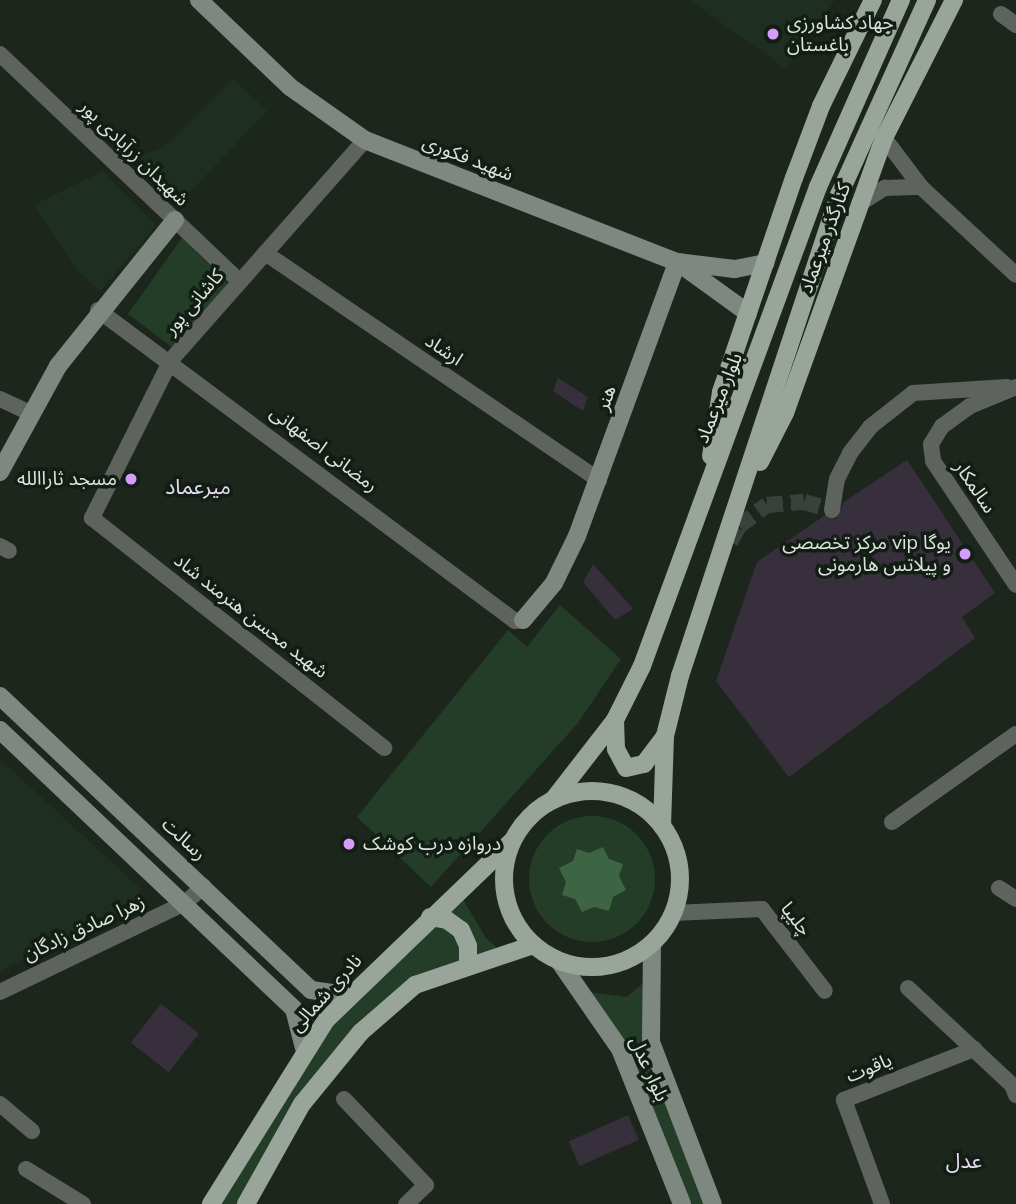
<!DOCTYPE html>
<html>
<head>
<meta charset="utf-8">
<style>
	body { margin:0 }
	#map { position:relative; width:1016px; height:1204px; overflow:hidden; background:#1c261d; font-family:Mulish,"Noto Sans Arabic",sans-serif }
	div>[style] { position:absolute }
	.built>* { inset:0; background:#1e2e20 }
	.green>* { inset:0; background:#243d28 }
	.round { border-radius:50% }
	.water>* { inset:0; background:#3d6443 }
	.building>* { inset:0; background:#37303c; transform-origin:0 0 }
	.street-tunnel>* { height:16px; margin-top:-8px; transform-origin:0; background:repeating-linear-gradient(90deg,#39423a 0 16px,transparent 0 24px) }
	.street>* { height:16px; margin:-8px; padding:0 8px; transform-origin:8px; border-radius:8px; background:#5e635e }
	.secondary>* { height:18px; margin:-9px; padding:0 9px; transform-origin:9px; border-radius:9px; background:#7f8880 }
	.primary>* { height:18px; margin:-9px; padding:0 9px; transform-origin:9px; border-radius:9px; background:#99a49a }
	.primary>.ring { margin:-9px; padding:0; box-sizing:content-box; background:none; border:18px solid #99a49a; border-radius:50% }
	.dots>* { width:19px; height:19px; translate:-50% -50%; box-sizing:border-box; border:4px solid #121d14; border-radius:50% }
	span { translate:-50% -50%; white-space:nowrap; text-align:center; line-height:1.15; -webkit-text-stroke:7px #121d14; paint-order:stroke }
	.poi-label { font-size:19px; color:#dde4dd }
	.left { translate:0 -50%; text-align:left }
	.right { translate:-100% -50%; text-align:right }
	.street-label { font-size:19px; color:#dde4dd }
	.neighbourhood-label { font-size:21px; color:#ebdbf7 }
</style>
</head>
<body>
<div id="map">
	<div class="built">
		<i style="clip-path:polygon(689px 0,835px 0,785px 68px)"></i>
		<i style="clip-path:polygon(233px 78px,267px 111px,178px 205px,131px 159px,165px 146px)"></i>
		<i style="clip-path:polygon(103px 171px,156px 225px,101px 291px,76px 270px,34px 205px)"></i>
		<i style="clip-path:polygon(0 759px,141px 889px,130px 911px,0 971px)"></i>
	</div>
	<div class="green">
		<i style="clip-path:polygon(182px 238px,230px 285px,173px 348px,128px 314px)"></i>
		<i style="clip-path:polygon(560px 605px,621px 659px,578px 723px,431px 887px,357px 817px,508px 630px,527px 647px)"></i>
		<i class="round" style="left:529px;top:816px;width:126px;height:126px"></i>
		<i style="clip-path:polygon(458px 891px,486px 938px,503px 953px,415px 985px,302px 1104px,246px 1204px,212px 1204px,304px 1048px)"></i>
		<i style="clip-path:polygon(652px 975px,651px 1042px,713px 1204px,682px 1204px,620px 1049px,580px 991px,627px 997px)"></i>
	</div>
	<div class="water">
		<i style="clip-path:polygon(603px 847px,609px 859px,623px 864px,619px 876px,626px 890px,613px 897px,609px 911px,594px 907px,582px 912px,575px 899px,562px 895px,566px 882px,559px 868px,573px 861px,577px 849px,589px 853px)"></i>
	</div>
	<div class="building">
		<i style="clip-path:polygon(558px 378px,588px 397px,583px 411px,553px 391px)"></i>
		<i style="clip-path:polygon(907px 460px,995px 593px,962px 617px,975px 638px,789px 777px,716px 681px,757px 562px,824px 516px,836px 519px,844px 502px)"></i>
		<i style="clip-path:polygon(593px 564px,633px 609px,615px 620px,583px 582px)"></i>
		<i style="left:161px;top:1004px;width:48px;height:49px;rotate:38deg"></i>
		<i style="left:628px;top:1115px;width:27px;height:65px;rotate:66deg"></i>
	</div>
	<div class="street-tunnel">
		<i style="left:730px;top:542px;width:18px;rotate:-61deg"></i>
		<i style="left:739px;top:526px;width:35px;rotate:-37deg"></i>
		<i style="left:767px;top:505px;width:37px;rotate:-5deg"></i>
		<i style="left:804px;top:502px;width:29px;rotate:16deg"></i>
	</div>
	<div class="street">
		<i style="left:1001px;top:14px;width:19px;rotate:36deg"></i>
		<i style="left:0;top:54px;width:331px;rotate:43.5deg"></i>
		<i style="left:884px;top:138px;width:61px;rotate:52.9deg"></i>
		<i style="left:921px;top:187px;width:129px;rotate:42.8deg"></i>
		<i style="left:365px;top:140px;width:293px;rotate:131.4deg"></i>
		<i style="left:171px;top:360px;width:177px;rotate:116.6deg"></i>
		<i style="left:92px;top:518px;width:372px;rotate:38.2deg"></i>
		<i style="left:859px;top:204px;width:31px;rotate:-32deg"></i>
		<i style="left:885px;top:188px;width:36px;rotate:-2deg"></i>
		<i style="left:265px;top:253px;width:404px;rotate:34.2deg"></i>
		<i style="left:98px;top:310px;width:520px;rotate:36.72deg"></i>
		<i style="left:515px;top:621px;width:8px;rotate:-7deg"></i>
		<i style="left:1016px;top:387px;width:50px;rotate:157.6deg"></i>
		<i style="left:970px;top:406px;width:34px;rotate:144deg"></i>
		<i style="left:942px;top:426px;width:21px;rotate:121deg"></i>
		<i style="left:931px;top:444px;width:17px;rotate:83deg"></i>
		<i style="left:933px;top:461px;width:149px;rotate:56.2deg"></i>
		<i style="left:0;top:399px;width:35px;rotate:25deg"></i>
		<i style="left:832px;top:510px;width:31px;rotate:-81deg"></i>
		<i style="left:837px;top:479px;width:29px;rotate:-63deg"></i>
		<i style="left:850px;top:453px;width:33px;rotate:-52deg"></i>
		<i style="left:870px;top:427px;width:55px;rotate:-38.3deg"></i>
		<i style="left:913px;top:393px;width:94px;rotate:-3.7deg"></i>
		<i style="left:0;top:546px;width:10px;rotate:29deg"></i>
		<i style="left:892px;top:822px;width:152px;rotate:-35.4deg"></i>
		<i style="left:999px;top:888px;width:20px;rotate:33deg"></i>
		<i style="left:673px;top:913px;width:89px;rotate:-2.6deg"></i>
		<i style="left:762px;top:909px;width:103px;rotate:52.5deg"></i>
		<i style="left:908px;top:988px;width:142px;rotate:43deg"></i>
		<i style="left:1012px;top:1085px;width:11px;rotate:68deg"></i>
		<i style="left:0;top:992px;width:205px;rotate:-25.7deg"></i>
		<i style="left:185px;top:903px;width:25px;rotate:-42deg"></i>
		<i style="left:344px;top:1099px;width:119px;rotate:46.4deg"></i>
		<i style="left:426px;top:1185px;width:28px;rotate:136deg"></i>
		<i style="left:0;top:1104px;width:42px;rotate:40.2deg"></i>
		<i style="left:26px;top:1169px;width:67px;rotate:31.6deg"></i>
		<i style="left:882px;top:1204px;width:111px;rotate:-110.1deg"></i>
		<i style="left:844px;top:1100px;width:140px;rotate:-21.4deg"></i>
	</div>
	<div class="secondary">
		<i style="left:199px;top:0;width:126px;rotate:43.7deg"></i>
		<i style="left:290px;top:87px;width:92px;rotate:35.2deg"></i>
		<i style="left:365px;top:140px;width:335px;rotate:21.4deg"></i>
		<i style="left:677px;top:262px;width:58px;rotate:6.9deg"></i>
		<i style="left:735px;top:269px;width:31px;rotate:-11deg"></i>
		<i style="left:680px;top:264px;width:84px;rotate:35.8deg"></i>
		<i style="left:0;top:472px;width:121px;rotate:-61.3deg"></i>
		<i style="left:58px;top:366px;width:187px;rotate:-51.3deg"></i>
		<i style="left:523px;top:620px;width:48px;rotate:-50deg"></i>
		<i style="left:554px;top:583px;width:52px;rotate:-63.9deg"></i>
		<i style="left:577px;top:536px;width:292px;rotate:-69.9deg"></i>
		<i style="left:0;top:696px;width:428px;rotate:43.4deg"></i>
		<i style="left:311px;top:990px;width:37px;rotate:8deg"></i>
		<i style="left:0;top:730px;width:405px;rotate:43.5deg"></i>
		<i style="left:294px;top:1009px;width:40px;rotate:75.6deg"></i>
		<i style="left:652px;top:944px;width:98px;rotate:90.6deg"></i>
		<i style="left:651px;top:1042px;width:173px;rotate:69.1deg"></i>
		<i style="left:559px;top:961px;width:107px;rotate:55.3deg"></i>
		<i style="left:620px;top:1049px;width:167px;rotate:68.2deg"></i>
	</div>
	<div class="primary">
		<i style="left:711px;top:456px;width:65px;rotate:-81.1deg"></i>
		<i style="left:721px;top:392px;width:226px;rotate:-71.2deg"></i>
		<i style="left:794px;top:178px;width:77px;rotate:-69.4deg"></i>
		<i style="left:821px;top:106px;width:118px;rotate:-63.9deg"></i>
		<i style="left:760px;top:462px;width:55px;rotate:-63deg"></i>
		<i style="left:785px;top:413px;width:292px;rotate:-70.2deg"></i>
		<i style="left:884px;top:138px;width:155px;rotate:-63.1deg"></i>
		<i style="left:615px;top:720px;width:29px;rotate:88deg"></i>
		<i style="left:616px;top:749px;width:21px;rotate:62deg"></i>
		<i style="left:626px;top:768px;width:18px;rotate:-13deg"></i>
		<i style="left:644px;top:764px;width:34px;rotate:-53deg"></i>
		<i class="ring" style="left:504px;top:791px;width:158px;height:158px"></i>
		<i style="left:553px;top:800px;width:101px;rotate:-52.2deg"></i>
		<i style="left:615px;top:720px;width:60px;rotate:-63.4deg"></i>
		<i style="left:642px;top:666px;width:510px;rotate:-69.83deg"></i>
		<i style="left:818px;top:187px;width:205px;rotate:-66.1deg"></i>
		<i style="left:662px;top:826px;width:90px;rotate:-88.1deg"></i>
		<i style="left:665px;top:736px;width:62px;rotate:-76deg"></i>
		<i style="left:680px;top:676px;width:507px;rotate:-71.71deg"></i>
		<i style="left:839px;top:195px;width:214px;rotate:-65.7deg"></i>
		<i style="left:430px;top:917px;width:17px;rotate:10deg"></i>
		<i style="left:447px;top:920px;width:17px;rotate:36deg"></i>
		<i style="left:461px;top:930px;width:17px;rotate:66deg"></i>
		<i style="left:468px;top:946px;width:17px;rotate:90deg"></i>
		<i style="left:211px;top:1204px;width:217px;rotate:-58deg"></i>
		<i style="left:326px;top:1020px;width:257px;rotate:-43.9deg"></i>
		<i style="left:246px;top:1204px;width:115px;rotate:-60.8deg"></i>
		<i style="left:302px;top:1104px;width:93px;rotate:-50.7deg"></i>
		<i style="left:361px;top:1032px;width:72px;rotate:-41deg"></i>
		<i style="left:415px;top:985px;width:125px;rotate:-18.7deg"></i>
	</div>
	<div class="dots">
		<i style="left:773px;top:34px;background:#d49cfb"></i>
		<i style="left:131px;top:479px;background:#d49cfb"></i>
		<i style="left:965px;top:554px;background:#d49cfb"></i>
		<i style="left:349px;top:844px;background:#d49cfb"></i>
	</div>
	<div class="poi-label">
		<span class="left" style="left:787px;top:34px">جهاد کشاورزی<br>باغستان</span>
		<span class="right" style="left:117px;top:479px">مسجد ثاراالله</span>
		<span class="right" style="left:951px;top:554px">مرکز تخصصی vip یوگا<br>و پیلاتس هارمونی</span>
		<span class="left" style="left:363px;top:844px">دروازه درب کوشک</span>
	</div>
	<div class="street-label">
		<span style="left:134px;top:153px;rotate:44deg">شهیدان زرآبادی پور</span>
		<span style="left:468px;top:158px;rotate:21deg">شهید فکوری</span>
		<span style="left:825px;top:238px;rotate:-70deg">کنارگذر میرعماد</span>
		<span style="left:194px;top:302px;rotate:-49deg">کاشانی پور</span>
		<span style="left:444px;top:350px;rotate:34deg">ارشاد</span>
		<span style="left:606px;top:398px;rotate:-70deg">هنر</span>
		<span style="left:719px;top:398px;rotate:-68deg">بلوار میرعماد</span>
		<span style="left:324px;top:449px;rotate:37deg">رمضانی اصفهانی</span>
		<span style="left:975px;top:487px;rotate:56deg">سالمکار</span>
		<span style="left:251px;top:616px;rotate:38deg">شهید محسن هنرمند شاد</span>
		<span style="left:184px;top:839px;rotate:43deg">رسالت</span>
		<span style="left:796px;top:919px;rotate:52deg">چلیپا</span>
		<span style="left:84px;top:928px;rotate:-25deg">زهرا صادق زادگان</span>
		<span style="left:326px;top:993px;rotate:-48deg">نادری شمالی</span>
		<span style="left:869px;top:1068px;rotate:-22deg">یاقوت</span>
		<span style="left:649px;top:1069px;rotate:66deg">بلوار عدل</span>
	</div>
	<div class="neighbourhood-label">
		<span style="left:198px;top:486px">میرعماد</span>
		<span style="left:964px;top:1160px">عدل</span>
	</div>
</div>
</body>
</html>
